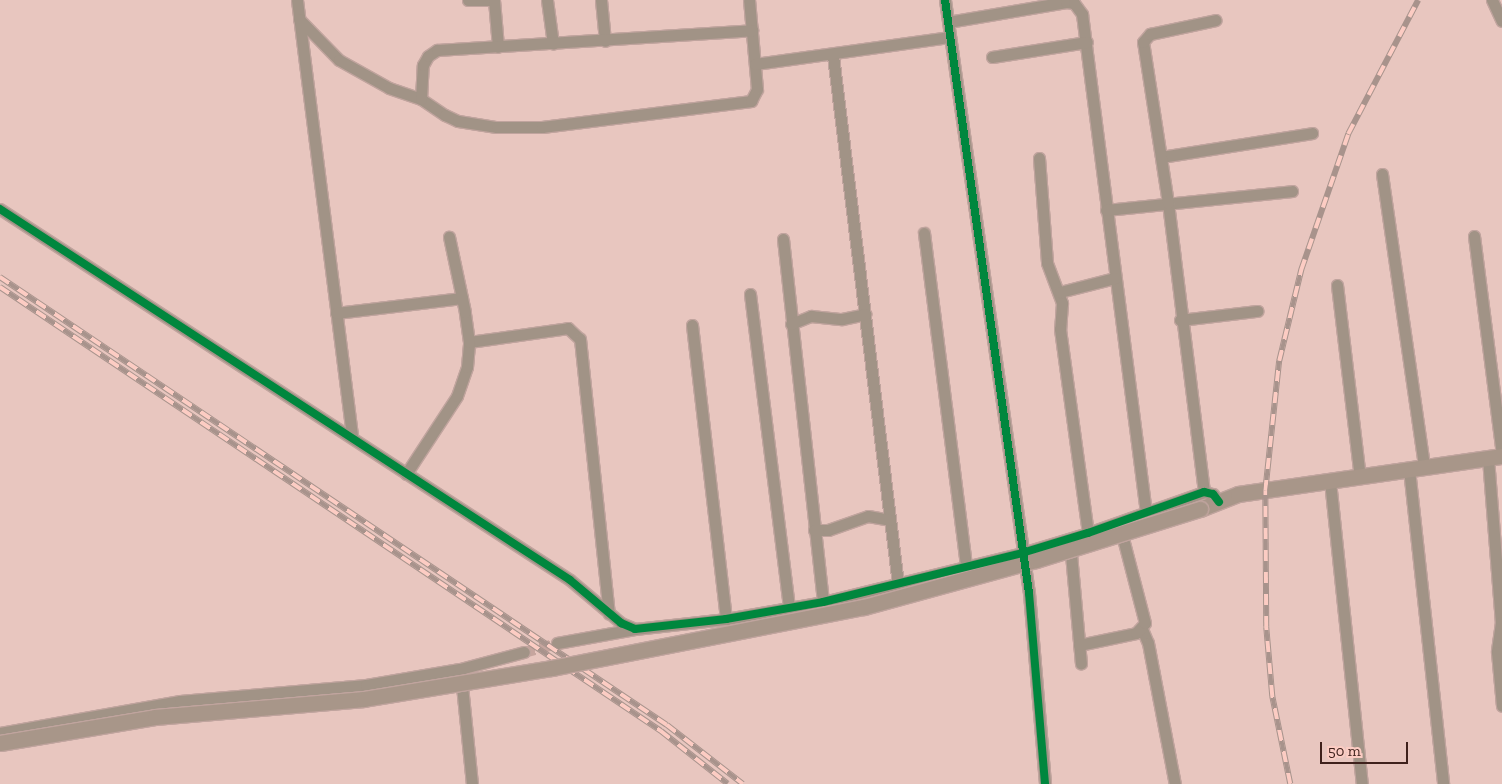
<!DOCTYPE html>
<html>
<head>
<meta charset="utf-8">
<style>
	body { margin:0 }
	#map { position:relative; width:1502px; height:784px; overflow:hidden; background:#e8c6bf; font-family:"Zilla Slab",serif }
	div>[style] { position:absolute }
	.minor-tunnel>* { height:11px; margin-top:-5.5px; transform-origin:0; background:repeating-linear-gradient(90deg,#c6a59e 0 11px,transparent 0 16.5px) }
	.roads { filter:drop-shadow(1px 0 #c0a49e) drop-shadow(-1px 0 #c0a49e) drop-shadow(0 1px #c0a49e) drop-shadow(0 -1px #c0a49e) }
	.minor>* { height:11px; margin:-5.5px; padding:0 5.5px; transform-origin:5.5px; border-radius:5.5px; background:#a19386 }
	.major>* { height:15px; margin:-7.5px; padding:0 7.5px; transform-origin:7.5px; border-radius:7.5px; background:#a89689 }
	.rail>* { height:5.5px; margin-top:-2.75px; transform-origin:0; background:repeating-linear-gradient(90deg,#fcccc3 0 11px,#a8938c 0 22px); box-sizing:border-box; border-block:1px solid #a8938c }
	.bridges { filter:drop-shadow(1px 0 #c0a49e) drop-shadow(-1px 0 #c0a49e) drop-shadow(0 1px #c0a49e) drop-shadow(0 -1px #c0a49e) }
	.major-bridge>* { height:15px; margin:-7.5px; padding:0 7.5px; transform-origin:7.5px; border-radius:7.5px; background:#a89689 }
	.cycleway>* { height:8px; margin:-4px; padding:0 4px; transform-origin:4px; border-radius:4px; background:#00873e }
	span { translate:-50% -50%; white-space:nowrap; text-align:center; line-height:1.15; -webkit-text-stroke:4px #fcccc3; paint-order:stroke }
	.scale { position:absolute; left:1320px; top:742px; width:88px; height:22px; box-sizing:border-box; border:2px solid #3f211c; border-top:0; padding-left:6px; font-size:15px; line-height:18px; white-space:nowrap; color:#3f211c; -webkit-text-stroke:4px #fcccc3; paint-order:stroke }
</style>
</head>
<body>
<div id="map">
	<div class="minor-tunnel">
		<i style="left:524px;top:652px;width:34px;rotate:-15deg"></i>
	</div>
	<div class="roads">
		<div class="minor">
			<i style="left:297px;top:0;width:441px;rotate:82.8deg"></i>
			<i style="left:468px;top:0;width:26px"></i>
			<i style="left:494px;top:0;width:47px;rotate:85.1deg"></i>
			<i style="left:547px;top:0;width:44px;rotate:82.2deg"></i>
			<i style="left:601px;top:0;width:41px;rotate:84.4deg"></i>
			<i style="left:945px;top:0;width:599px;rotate:81.94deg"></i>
			<i style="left:1029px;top:593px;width:192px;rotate:85.2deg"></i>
			<i style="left:1492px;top:0;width:23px;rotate:65deg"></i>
			<i style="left:299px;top:19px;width:57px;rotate:45.7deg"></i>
			<i style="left:339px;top:60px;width:57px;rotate:29.2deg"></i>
			<i style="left:389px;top:88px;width:34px;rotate:19deg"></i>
			<i style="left:421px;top:99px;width:29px;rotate:34deg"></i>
			<i style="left:445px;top:115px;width:14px;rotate:25deg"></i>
			<i style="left:458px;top:121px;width:39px;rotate:9deg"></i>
			<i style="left:497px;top:127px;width:45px"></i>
			<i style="left:542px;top:127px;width:211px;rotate:-7.1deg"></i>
			<i style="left:751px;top:101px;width:13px;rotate:-63deg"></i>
			<i style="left:757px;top:89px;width:89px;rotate:-95.1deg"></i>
			<i style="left:948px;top:22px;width:120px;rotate:-9.6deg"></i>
			<i style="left:1066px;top:2px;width:8px;rotate:7deg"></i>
			<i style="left:1074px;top:3px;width:14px;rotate:54deg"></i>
			<i style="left:1082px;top:14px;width:503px;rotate:82.69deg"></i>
			<i style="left:833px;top:56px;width:532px;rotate:82.98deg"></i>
			<i style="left:992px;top:57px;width:96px;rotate:-9deg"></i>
			<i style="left:755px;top:64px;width:197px;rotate:-7.9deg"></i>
			<i style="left:421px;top:99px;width:34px;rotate:-87deg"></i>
			<i style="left:423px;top:65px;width:10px;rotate:-61deg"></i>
			<i style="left:428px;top:56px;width:11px;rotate:-34deg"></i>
			<i style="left:437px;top:50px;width:316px;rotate:-3.6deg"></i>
			<i style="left:1161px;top:157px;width:153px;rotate:-9deg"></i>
			<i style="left:1039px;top:158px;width:105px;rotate:85.6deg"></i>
			<i style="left:1047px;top:263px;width:43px;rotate:69.4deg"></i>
			<i style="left:1062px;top:303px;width:26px;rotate:94deg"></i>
			<i style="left:1060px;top:329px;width:206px;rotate:82.2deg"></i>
			<i style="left:1382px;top:174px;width:296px;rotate:81.8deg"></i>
			<i style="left:0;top:209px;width:680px;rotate:33.06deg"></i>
			<i style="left:570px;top:580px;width:67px;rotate:40.1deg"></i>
			<i style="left:621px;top:623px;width:15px;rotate:23deg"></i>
			<i style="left:635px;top:629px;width:92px;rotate:-6.3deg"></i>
			<i style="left:726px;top:619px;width:98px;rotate:-9.9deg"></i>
			<i style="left:823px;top:602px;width:205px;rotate:-13.8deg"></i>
			<i style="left:1022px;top:553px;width:69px;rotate:-16.9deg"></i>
			<i style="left:1088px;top:533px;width:123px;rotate:-19.5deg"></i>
			<i style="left:1204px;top:492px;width:9px;rotate:13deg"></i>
			<i style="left:1213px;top:494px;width:10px;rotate:53deg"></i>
			<i style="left:1106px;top:210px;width:187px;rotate:-5.8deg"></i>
			<i style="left:924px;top:233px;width:337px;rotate:82.8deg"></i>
			<i style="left:1474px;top:236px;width:222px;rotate:82.7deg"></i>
			<i style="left:783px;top:239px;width:365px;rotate:83.7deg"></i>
			<i style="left:1337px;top:285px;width:193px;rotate:83.2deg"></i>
			<i style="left:1060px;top:292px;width:57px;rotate:-14.3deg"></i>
			<i style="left:750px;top:294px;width:316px;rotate:82.9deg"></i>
			<i style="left:336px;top:313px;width:127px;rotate:-6.8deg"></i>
			<i style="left:1180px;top:320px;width:78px;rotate:-6.7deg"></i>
			<i style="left:791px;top:324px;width:22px;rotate:-22deg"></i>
			<i style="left:811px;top:316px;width:31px;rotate:6deg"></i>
			<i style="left:842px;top:319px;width:24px;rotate:-12deg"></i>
			<i style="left:692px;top:325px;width:296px;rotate:83.4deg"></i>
			<i style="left:469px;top:342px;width:100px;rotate:-8deg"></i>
			<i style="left:568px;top:328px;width:16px;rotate:43deg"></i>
			<i style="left:580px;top:339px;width:276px;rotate:84deg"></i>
			<i style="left:1488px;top:458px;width:165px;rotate:85.5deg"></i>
			<i style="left:1501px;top:622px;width:30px;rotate:98deg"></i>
			<i style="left:1497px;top:652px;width:54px;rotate:84.7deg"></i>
			<i style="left:1409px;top:469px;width:317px;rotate:83.8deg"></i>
			<i style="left:406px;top:474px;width:93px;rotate:-56.8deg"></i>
			<i style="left:457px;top:396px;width:31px;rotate:-71deg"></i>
			<i style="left:467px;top:367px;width:25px;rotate:-85deg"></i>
			<i style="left:469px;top:342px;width:30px;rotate:-98deg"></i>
			<i style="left:465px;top:312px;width:77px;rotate:-102deg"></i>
			<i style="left:1330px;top:481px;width:305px;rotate:84deg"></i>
			<i style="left:1204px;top:492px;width:291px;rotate:-97.1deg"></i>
			<i style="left:1168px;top:203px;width:163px;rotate:-98.8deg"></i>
			<i style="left:1143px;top:42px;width:11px;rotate:-49deg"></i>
			<i style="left:1150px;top:34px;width:67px;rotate:-12deg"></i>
			<i style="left:814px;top:530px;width:14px"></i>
			<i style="left:828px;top:530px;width:42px;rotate:-19.3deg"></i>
			<i style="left:868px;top:516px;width:22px;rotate:10deg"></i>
			<i style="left:1070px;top:543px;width:121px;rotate:84.8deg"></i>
			<i style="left:1142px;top:629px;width:15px;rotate:67deg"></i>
			<i style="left:1148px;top:643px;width:144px;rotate:79.2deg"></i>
			<i style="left:557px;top:643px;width:79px;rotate:-10.2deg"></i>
			<i style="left:1079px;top:645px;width:58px;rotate:-11.9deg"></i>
			<i style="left:1136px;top:633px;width:13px;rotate:-48deg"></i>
			<i style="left:1145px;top:623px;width:99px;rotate:-104.6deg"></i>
			<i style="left:461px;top:676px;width:109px;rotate:84.2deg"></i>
			<i style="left:0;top:733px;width:183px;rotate:-10.1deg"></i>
			<i style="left:180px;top:701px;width:187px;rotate:-4.9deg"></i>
			<i style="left:366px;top:685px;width:95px;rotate:-9.7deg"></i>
			<i style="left:460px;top:669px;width:66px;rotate:-14.9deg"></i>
		</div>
		<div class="major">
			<i style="left:1200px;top:509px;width:41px;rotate:-21.5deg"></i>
			<i style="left:1238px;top:494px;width:267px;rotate:-8.2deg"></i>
		</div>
	</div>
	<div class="rail">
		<i style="left:0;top:277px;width:803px;rotate:33.89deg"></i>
		<i style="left:667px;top:725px;width:96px;rotate:37.8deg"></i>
		<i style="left:0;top:287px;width:796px;rotate:33.89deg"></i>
		<i style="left:661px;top:731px;width:85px;rotate:38.3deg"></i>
		<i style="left:1290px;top:784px;width:90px;rotate:-101.6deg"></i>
		<i style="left:1272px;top:696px;width:69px;rotate:-95deg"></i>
		<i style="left:1266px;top:627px;width:136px;rotate:-90.4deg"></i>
		<i style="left:1265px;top:491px;width:131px;rotate:-83.9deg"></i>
		<i style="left:1279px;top:361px;width:94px;rotate:-76.4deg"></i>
		<i style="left:1301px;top:270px;width:144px;rotate:-70.9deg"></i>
		<i style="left:1348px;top:134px;width:151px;rotate:-62.4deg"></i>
	</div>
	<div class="bridges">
		<div class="major-bridge">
			<i style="left:0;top:743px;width:157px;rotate:-9.5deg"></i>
			<i style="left:155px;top:717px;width:210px;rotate:-4.9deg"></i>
			<i style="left:364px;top:699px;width:191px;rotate:-9.4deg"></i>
			<i style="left:552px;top:668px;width:318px;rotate:-11.1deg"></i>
			<i style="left:864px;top:607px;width:178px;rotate:-15.3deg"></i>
			<i style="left:1036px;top:560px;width:172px;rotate:-17.3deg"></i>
		</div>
	</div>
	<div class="cycleway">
		<i style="left:945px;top:0;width:599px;rotate:81.94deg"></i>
		<i style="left:1029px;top:593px;width:192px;rotate:85.2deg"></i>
		<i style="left:0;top:209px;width:680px;rotate:33.06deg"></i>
		<i style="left:570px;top:580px;width:67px;rotate:40.1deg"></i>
		<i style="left:621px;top:623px;width:15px;rotate:23deg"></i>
		<i style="left:635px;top:629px;width:92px;rotate:-6.3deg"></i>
		<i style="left:726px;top:619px;width:98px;rotate:-9.9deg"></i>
		<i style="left:823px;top:602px;width:205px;rotate:-13.8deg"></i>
		<i style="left:1022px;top:553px;width:69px;rotate:-16.9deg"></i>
		<i style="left:1088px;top:533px;width:123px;rotate:-19.5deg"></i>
		<i style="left:1204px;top:492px;width:9px;rotate:13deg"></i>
		<i style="left:1213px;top:494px;width:10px;rotate:53deg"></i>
	</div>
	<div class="scale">50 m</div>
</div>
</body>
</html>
